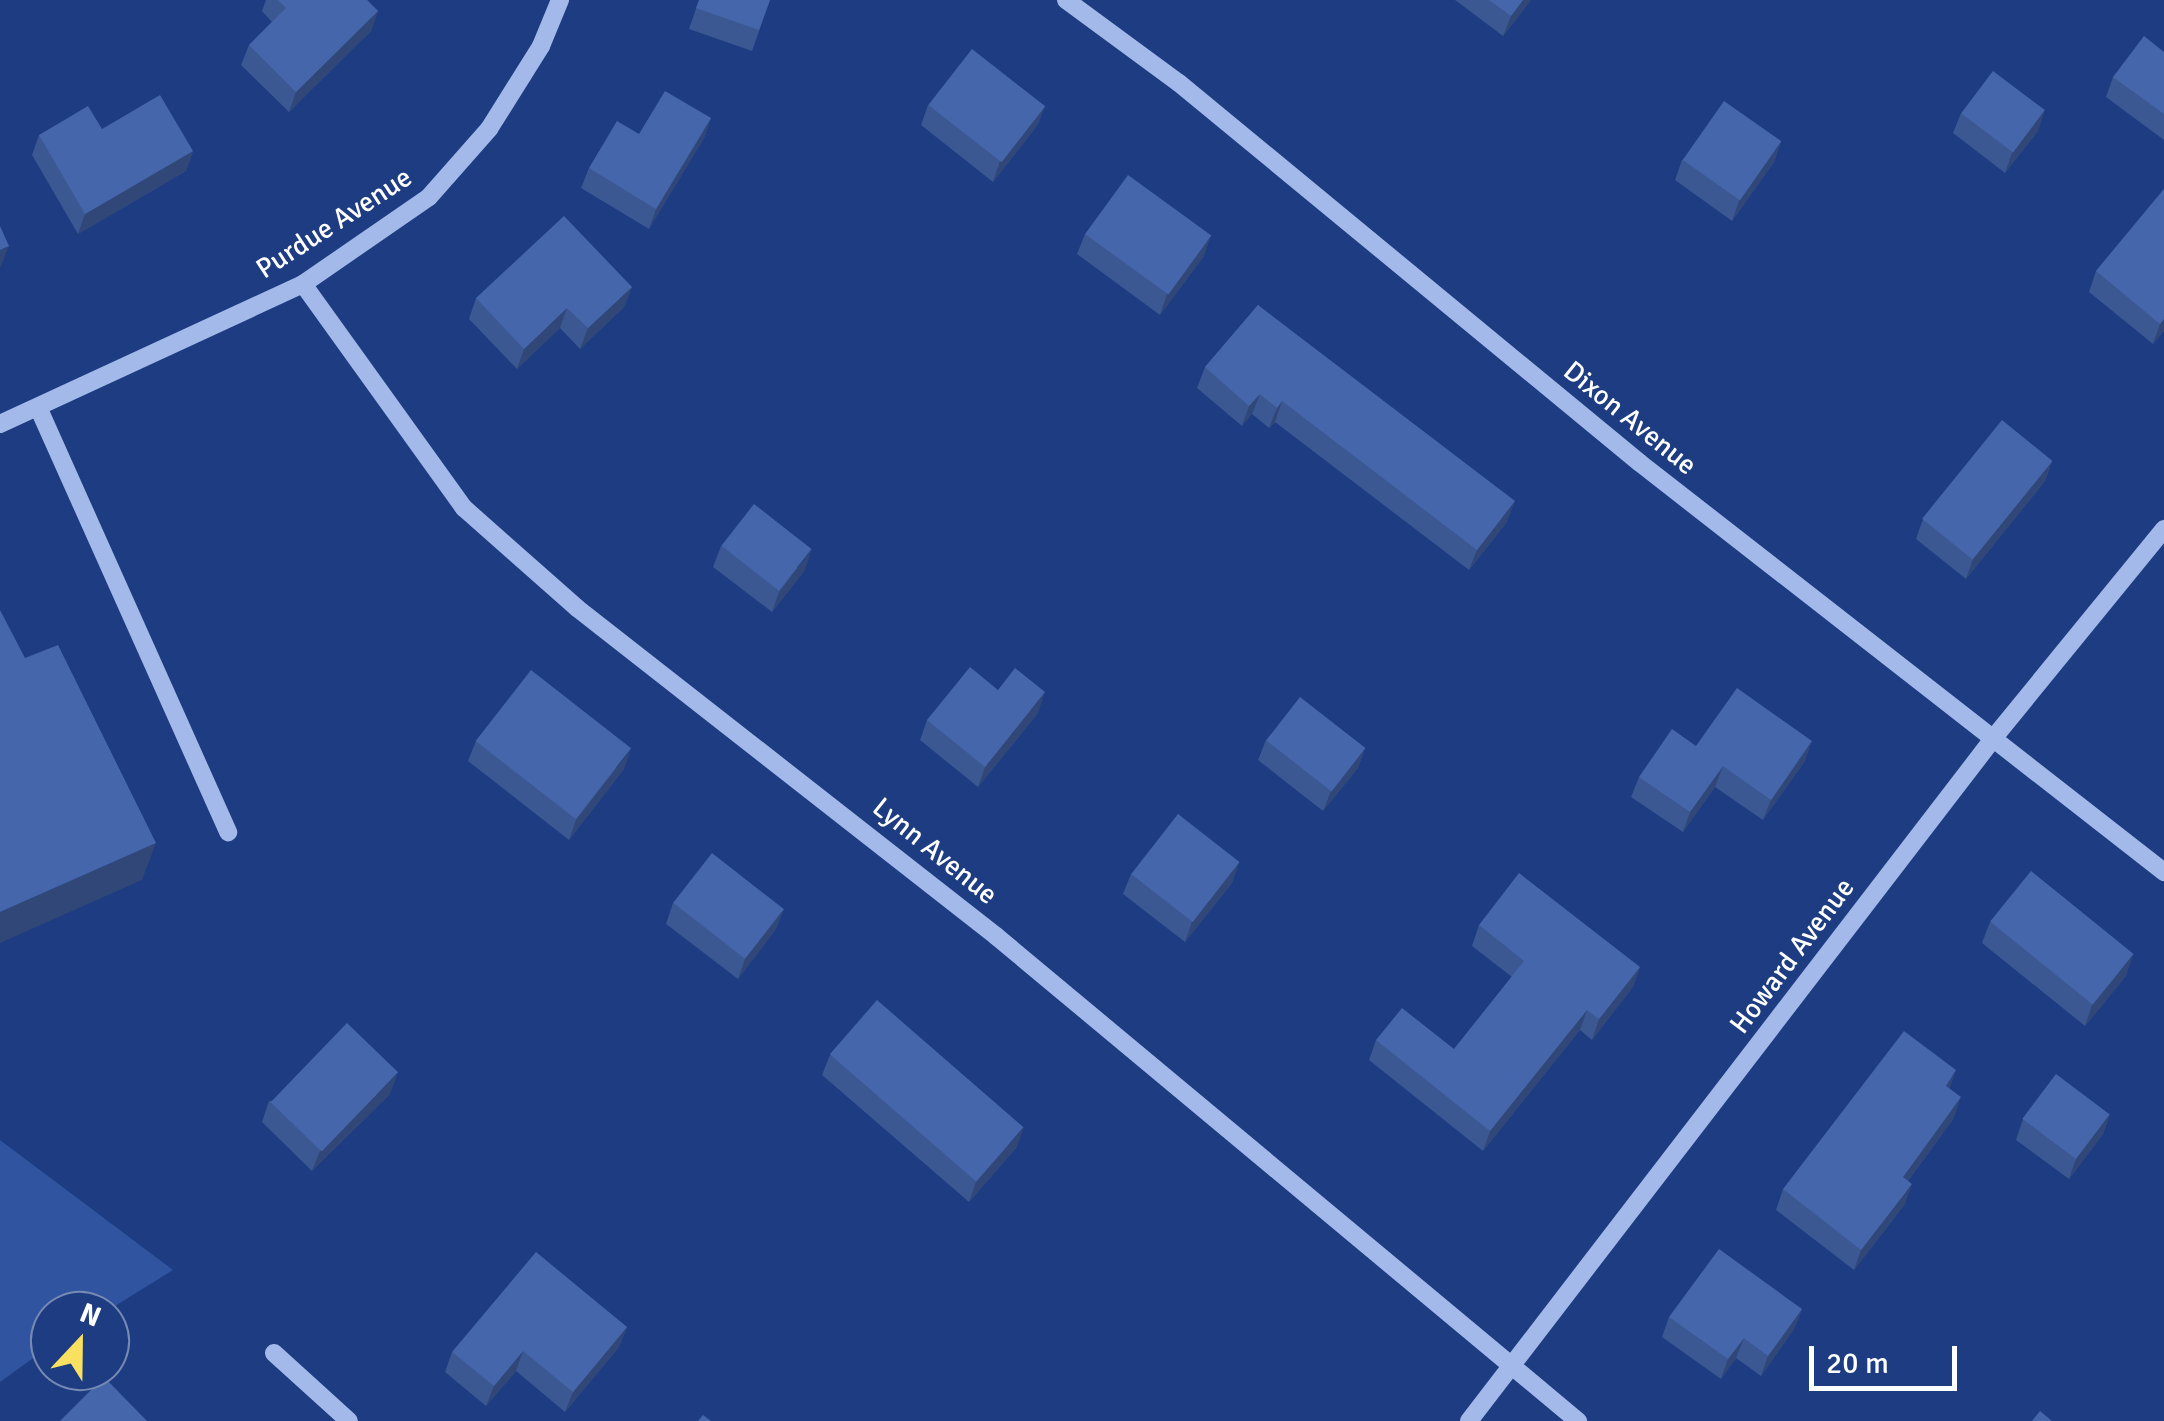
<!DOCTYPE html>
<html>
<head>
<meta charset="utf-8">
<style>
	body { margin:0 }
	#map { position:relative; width:2164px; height:1421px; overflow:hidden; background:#1d3c81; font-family:Signika,sans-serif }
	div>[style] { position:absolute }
	.green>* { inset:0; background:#3054a0 }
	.minor>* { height:18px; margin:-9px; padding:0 9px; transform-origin:9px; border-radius:9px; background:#a2b9e9 }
	.wall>* { inset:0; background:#3b5893 }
	.shaded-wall>* { inset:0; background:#304778 }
	.building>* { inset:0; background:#4566ab; transform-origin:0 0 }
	span { translate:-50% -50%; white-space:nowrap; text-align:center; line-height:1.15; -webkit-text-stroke:9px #1d3c81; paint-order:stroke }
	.street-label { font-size:28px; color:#fff }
	.north { position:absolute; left:30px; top:1291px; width:100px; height:100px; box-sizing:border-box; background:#1d3c81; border:2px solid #778ab3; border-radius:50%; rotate:22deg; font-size:28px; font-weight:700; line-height:40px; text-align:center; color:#fff }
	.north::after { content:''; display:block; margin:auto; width:35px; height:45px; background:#f9e060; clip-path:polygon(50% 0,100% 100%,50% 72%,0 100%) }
	.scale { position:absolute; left:1809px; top:1346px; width:148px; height:45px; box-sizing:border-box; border:5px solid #fff; border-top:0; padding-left:12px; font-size:30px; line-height:35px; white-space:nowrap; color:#fff; -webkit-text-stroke:8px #1d3c81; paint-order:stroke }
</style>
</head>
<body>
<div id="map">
	<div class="green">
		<i style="clip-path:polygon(0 1140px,173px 1270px,107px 1311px,50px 1311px,50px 1346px,0 1382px)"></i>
	</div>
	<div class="minor">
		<i style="left:1066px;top:0;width:140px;rotate:36.3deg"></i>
		<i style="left:1179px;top:83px;width:597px;rotate:39.5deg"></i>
		<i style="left:1640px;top:463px;width:665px;rotate:37.97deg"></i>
		<i style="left:303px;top:284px;width:276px;rotate:54.3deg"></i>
		<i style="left:464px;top:508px;width:151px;rotate:41.5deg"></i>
		<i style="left:577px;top:608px;width:532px;rotate:38.05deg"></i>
		<i style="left:996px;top:936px;width:758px;rotate:39.81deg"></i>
		<i style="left:38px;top:407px;width:466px;rotate:65.9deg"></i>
		<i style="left:0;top:424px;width:334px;rotate:-24.8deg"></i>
		<i style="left:303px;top:284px;width:153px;rotate:-34.6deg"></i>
		<i style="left:429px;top:197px;width:91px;rotate:-48.6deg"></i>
		<i style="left:489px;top:129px;width:98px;rotate:-57.9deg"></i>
		<i style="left:541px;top:46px;width:50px;rotate:-67.6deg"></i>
		<i style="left:274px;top:1353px;width:101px;rotate:42.2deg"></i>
		<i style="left:1469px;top:1421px;width:865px;rotate:-52.47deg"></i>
		<i style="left:1996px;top:735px;width:266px;rotate:-50.8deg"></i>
	</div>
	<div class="wall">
		<i style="clip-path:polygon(266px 0,367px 0,378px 11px,371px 31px,289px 112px,241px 65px,249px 45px,272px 22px,262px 11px)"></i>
		<i style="clip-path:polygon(699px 0,770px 0,752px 51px,689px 29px)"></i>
		<i style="clip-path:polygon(1455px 0,1531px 0,1503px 36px)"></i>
		<i style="clip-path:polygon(2164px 52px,2164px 140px,2106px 97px,2113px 77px)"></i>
		<i style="clip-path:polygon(928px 105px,1045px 106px,1037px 126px,993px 182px,921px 125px)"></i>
		<i style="clip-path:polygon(1961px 113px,2038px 131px,2005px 173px,1953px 133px)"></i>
		<i style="clip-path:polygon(711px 118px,704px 138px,649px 229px,581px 188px,589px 168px)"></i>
		<i style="clip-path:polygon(102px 129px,193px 151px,186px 171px,78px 234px,32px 155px,39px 135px)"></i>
		<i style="clip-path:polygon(1781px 141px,1774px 162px,1732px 221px,1675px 180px,1682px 160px)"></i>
		<i style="clip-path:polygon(2164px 189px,2164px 331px,2153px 344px,2089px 292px,2096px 271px)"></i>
		<i style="clip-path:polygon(1085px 234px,1204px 256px,1160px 315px,1077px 254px)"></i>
		<i style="clip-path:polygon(632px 287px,624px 307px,580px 349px,560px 328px,517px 369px,469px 319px,476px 298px)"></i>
		<i style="clip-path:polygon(1258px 305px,1507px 522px,1469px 570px,1275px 422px,1269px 428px,1252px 414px,1242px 426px,1197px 388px,1205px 367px)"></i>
		<i style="clip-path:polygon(2052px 461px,2045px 481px,1966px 579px,1916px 539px,1923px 519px)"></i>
		<i style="clip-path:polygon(721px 546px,805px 570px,772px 612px,713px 567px)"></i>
		<i style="clip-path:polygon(998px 690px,1038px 713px,978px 787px,920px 740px,927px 720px)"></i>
		<i style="clip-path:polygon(1266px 740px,1365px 748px,1358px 768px,1323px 811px,1258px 760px)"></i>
		<i style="clip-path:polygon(476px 741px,624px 769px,569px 840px,468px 761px)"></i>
		<i style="clip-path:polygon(1696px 746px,1805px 761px,1763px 820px,1715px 787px,1683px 832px,1631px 797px,1639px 777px)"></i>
		<i style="clip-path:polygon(1239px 862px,1232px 883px,1185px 942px,1123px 894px,1131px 874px)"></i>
		<i style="clip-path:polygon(673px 903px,784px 909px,776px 929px,738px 979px,666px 924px)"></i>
		<i style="clip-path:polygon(1990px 922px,2126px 976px,2085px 1026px,1982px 943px)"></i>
		<i style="clip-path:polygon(1479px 925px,1640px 967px,1633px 987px,1592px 1040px,1580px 1030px,1483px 1151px,1369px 1060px,1376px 1040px,1454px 1049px,1512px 977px,1472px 946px)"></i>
		<i style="clip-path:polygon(830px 1055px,1017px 1147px,969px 1202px,822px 1075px)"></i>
		<i style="clip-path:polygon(1950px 1089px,1954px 1118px,1908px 1181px,1905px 1204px,1854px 1270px,1776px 1210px,1783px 1189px)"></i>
		<i style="clip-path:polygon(390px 1094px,312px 1171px,262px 1122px,269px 1101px)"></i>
		<i style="clip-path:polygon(2110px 1114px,2103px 1134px,2069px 1179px,2016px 1140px,2023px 1119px)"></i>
		<i style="clip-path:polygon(1802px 1309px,1794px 1329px,1761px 1376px,1736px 1358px,1721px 1379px,1662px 1337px,1669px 1317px)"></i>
		<i style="clip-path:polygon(627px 1327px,619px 1347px,565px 1412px,516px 1371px,486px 1406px,445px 1372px,452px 1352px)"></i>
	</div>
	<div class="shaded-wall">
		<i style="clip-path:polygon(1523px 0,1531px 0,1503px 36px,1511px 16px)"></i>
		<i style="clip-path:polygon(378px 11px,371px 31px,289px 112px,296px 92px)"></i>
		<i style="clip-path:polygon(1045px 106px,1037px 126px,993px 182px,1000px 161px)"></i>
		<i style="clip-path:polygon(2045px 110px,2038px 131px,2005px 173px,2012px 153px)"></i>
		<i style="clip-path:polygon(711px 118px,704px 138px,649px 229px,656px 209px)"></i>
		<i style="clip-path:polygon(1781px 141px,1774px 162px,1732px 221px,1739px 201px)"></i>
		<i style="clip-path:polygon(193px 151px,186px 171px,78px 234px,85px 214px)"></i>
		<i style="clip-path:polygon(1211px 236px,1204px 256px,1160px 315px,1167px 294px)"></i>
		<i style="clip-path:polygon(9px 246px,1px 266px,0 267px,0 250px)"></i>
		<i style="clip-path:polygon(632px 287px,624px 307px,580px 349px,588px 328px)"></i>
		<i style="clip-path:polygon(567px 308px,560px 328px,517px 369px,524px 349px)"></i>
		<i style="clip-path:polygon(2164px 319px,2164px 331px,2153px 344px,2160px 324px)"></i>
		<i style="clip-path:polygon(1260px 394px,1252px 414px,1242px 426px,1249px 406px)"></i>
		<i style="clip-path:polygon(1282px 401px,1275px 422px,1269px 428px,1277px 408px)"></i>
		<i style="clip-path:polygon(2052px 461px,2045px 481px,1966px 579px,1973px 559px)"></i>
		<i style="clip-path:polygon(1515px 501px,1507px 522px,1469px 570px,1477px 550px)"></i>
		<i style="clip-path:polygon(812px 549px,805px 570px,772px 612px,779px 592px)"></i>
		<i style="clip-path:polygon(1045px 692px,1038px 713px,978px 787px,985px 767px)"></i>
		<i style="clip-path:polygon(1812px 741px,1805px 761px,1763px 820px,1771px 800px)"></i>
		<i style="clip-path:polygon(1365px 748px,1358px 768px,1323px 811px,1331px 791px)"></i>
		<i style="clip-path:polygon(631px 749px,624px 769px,569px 840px,576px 820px)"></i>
		<i style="clip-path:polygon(1723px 766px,1715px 787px,1683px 832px,1690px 812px)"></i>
		<i style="clip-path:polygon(156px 843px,142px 880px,0 943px,0 912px)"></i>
		<i style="clip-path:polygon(1239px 862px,1232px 883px,1185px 942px,1192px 922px)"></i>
		<i style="clip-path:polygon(784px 909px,776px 929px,738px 979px,745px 959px)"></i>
		<i style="clip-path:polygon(2133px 955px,2126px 976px,2085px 1026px,2092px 1005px)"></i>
		<i style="clip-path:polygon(1640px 967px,1633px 987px,1592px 1040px,1599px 1019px)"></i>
		<i style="clip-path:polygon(1587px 1010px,1580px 1030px,1483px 1151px,1490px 1131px)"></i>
		<i style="clip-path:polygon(1956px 1070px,1949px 1091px,1946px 1086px)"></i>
		<i style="clip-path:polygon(398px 1073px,390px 1094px,312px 1171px,320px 1151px)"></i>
		<i style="clip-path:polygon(1961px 1097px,1954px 1118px,1896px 1197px,1903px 1177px)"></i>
		<i style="clip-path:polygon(2110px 1114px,2103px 1134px,2069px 1179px,2076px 1159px)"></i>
		<i style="clip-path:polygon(1024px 1127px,1017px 1147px,969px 1202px,976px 1182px)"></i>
		<i style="clip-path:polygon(1912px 1184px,1905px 1204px,1854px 1270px,1861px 1250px)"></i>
		<i style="clip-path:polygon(1802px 1309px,1794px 1329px,1761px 1376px,1768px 1356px)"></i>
		<i style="clip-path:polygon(627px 1327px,619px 1347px,565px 1412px,573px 1392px)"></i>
		<i style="clip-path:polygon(1744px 1338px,1736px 1358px,1721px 1379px,1728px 1359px)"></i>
		<i style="clip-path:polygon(523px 1351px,516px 1371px,486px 1406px,494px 1386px)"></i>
	</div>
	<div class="building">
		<i style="clip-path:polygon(278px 0,367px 0,378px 11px,296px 92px,249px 45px,286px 8px)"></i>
		<i style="clip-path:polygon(699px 0,770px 0,759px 30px,696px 8px)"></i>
		<i style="clip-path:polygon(1489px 0,1523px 0,1511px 16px)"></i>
		<i style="clip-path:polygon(2144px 36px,2164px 52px,2164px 114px,2113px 77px)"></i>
		<i style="left:972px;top:49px;width:93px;height:71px;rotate:38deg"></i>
		<i style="left:1993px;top:71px;width:65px;height:53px;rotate:37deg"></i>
		<i style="clip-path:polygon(665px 91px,711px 118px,656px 209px,589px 168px,617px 121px,639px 134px)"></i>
		<i style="clip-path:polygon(160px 95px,193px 151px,85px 214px,39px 135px,88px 106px,102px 129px)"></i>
		<i style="left:1724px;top:101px;width:70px;height:72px;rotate:35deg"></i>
		<i style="left:1128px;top:175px;width:103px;height:73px;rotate:36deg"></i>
		<i style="clip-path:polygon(2164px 189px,2164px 319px,2160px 324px,2096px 271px)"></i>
		<i style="clip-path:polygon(564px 216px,632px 287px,588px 328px,567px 308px,524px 349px,476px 298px)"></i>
		<i style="clip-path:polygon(0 226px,9px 246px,0 250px)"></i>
		<i style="clip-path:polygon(1258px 305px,1515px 501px,1477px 550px,1282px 401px,1277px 408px,1260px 394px,1249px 406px,1205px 367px)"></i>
		<i style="left:2002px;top:420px;width:65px;height:127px;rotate:39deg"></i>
		<i style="left:754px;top:504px;width:73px;height:53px;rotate:38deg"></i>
		<i style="clip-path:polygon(0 610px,25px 658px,58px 645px,156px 843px,0 912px)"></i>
		<i style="clip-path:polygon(970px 667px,998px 690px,1015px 668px,1045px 692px,985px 767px,927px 720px)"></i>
		<i style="left:531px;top:670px;width:127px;height:90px;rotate:38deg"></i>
		<i style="clip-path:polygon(1737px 688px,1812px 741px,1771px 800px,1723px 766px,1690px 812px,1639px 777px,1672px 729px,1696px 746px)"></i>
		<i style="left:1300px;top:697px;width:83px;height:55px;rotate:38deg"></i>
		<i style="left:1178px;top:814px;width:78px;height:76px;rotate:38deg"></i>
		<i style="left:712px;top:853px;width:91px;height:63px;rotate:38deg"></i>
		<i style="left:2031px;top:871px;width:132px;height:65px;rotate:39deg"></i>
		<i style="clip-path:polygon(1519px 873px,1640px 967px,1599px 1019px,1587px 1010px,1490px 1131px,1376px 1040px,1402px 1008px,1454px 1049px,1524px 961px,1479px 925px)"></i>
		<i style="left:877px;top:1000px;width:194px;height:72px;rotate:41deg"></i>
		<i style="left:347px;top:1023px;width:71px;height:110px;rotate:44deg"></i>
		<i style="clip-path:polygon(1904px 1031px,1956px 1070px,1946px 1086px,1961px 1097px,1903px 1177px,1912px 1184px,1861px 1250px,1783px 1189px)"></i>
		<i style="left:2056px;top:1074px;width:67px;height:56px;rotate:37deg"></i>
		<i style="clip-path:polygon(1719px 1249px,1802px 1309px,1768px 1356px,1744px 1338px,1728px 1359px,1669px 1317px)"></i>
		<i style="clip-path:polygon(536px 1252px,627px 1327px,573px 1392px,523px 1351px,494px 1386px,452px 1352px)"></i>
		<i style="clip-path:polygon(104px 1377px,147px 1421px,60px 1421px)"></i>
		<i style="clip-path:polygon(2040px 1411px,2052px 1421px,2032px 1421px)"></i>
		<i style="clip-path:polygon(703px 1415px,711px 1421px,698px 1421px)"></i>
	</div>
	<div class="street-label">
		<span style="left:334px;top:223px;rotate:-33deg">Purdue Avenue</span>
		<span style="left:1630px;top:418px;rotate:39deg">Dixon Avenue</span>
		<span style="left:935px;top:851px;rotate:39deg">Lynn Avenue</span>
		<span style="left:1792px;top:956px;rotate:-53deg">Howard Avenue</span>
	</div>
	<div class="north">N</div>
	<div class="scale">20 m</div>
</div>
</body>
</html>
